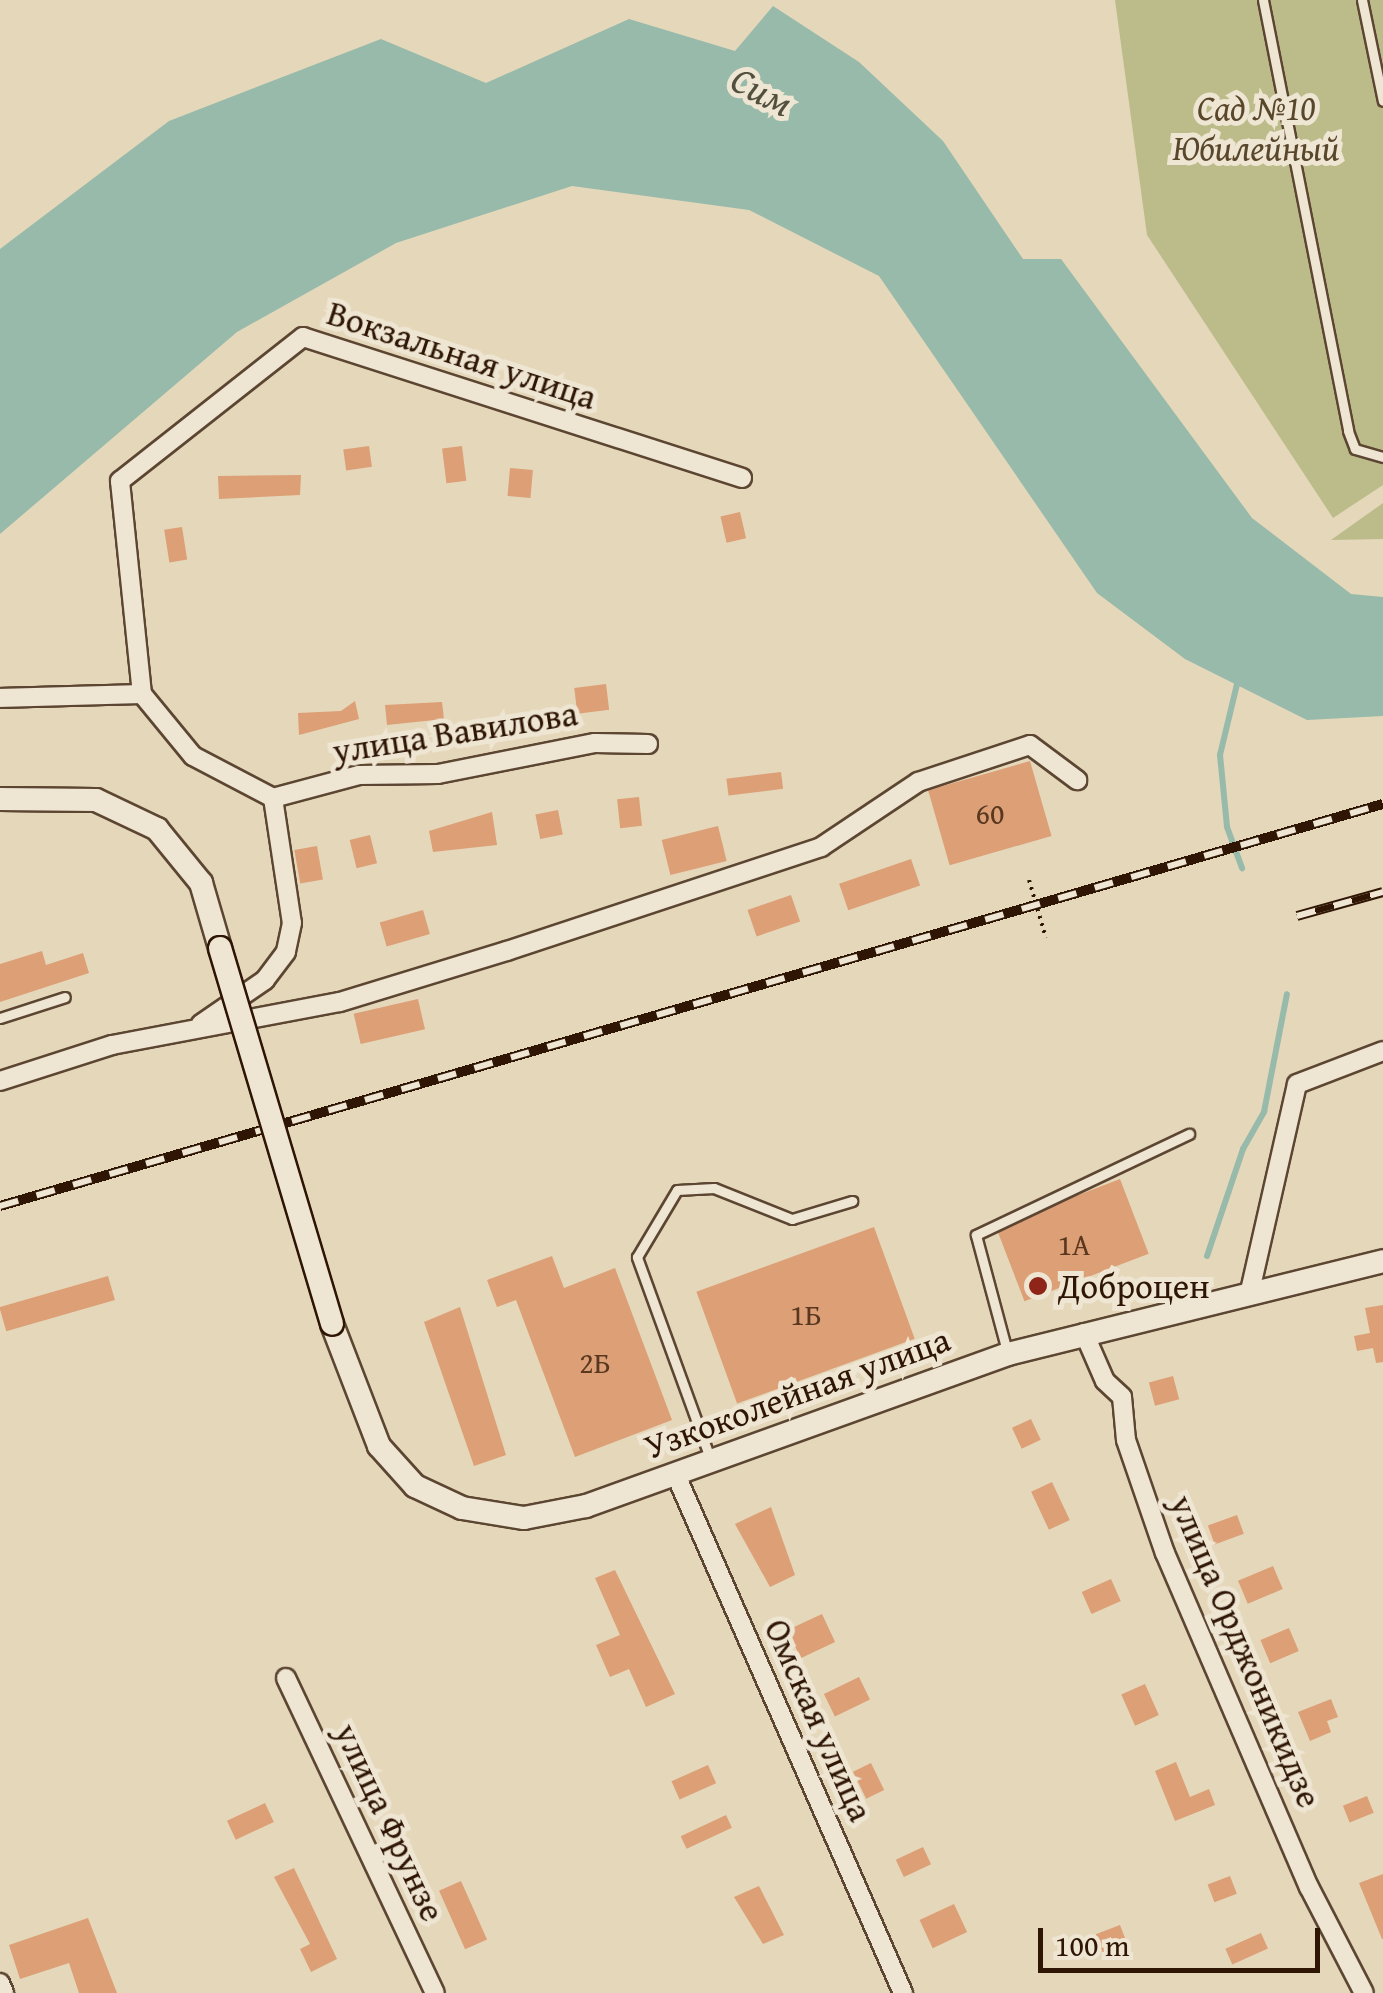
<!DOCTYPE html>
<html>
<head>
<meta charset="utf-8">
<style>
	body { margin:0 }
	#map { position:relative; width:1383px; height:1993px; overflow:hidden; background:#e5d7ba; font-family:"Gentium Book Plus",serif }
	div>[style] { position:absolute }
	.green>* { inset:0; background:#bcbc8b }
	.water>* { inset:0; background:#97baaa }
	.stream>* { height:6px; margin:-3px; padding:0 3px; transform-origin:3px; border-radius:3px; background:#97baaa }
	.building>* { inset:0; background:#dc9f76; transform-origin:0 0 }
	.path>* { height:4px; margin-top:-2px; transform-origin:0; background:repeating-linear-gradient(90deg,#2e1504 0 2.5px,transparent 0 7.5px) }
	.roads { filter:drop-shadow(2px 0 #5c4632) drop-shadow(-2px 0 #5c4632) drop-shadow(0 2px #5c4632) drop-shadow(0 -2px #5c4632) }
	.lane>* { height:9px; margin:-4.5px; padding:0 4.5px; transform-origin:4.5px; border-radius:4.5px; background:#eee5d2 }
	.street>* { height:18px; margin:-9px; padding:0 9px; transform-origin:9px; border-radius:9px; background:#eee5d2 }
	.secondary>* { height:22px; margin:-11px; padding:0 11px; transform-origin:11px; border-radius:11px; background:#eee5d2 }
	.rail>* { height:10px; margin-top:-5px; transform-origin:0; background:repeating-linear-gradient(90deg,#eee5d2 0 19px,#2e1504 0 38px); box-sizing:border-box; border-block:2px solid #2e1504 }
	.bridges { filter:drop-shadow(2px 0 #2e1504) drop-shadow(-2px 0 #2e1504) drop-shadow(0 2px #2e1504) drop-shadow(0 -2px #2e1504) }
	.secondary-bridge>* { height:22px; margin:-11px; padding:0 11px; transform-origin:11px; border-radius:11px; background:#eee5d2 }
	.dots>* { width:28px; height:28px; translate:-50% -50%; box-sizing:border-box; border:5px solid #eee5d2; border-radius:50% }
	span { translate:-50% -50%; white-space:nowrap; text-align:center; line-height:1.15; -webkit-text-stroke:10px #eee5d2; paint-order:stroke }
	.number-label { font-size:30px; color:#5a3820 }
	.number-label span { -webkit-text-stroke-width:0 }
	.park-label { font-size:35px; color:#59472c; font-style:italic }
	.street-label { font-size:35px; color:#2e1504 }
	.poi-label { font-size:35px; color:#2e1504 }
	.left { translate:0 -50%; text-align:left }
	.water-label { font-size:38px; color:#534f3e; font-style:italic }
	.scale { position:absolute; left:1038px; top:1928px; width:282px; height:45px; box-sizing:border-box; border:5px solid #2e1504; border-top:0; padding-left:12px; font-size:30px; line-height:35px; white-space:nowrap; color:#2e1504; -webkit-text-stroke:8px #eee5d2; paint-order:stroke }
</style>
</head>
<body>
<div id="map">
	<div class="green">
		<i style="clip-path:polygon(1115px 0,1383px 0,1383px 485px,1333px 518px,1147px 235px)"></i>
		<i style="clip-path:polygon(1383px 503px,1383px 539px,1331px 540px)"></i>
	</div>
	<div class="water">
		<i style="clip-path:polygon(773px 6px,859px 62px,943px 141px,1023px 259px,1061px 259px,1252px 518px,1351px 594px,1383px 597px,1383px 716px,1307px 720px,1185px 659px,1097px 593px,879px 276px,749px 210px,572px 186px,396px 243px,237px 332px,0 534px,0 249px,169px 121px,381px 39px,486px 83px,629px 19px,735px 51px)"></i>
	</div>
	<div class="stream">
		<i style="left:1238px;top:680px;width:77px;rotate:103.5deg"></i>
		<i style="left:1220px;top:755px;width:72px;rotate:84.4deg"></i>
		<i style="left:1227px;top:827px;width:44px;rotate:69.9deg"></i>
		<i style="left:1207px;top:1256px;width:113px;rotate:-71.4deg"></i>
		<i style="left:1243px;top:1149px;width:43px;rotate:-60.4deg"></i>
		<i style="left:1264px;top:1112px;width:120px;rotate:-79deg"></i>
	</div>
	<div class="building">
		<i style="left:369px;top:446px;width:21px;height:26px;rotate:82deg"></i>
		<i style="left:462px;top:446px;width:35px;height:20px;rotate:83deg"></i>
		<i style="left:510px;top:468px;width:23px;height:28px;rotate:5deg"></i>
		<i style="clip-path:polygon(301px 475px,300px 495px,219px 499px,218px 476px)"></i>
		<i style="left:740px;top:512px;width:27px;height:20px;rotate:77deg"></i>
		<i style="left:182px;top:527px;width:33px;height:18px;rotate:81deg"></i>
		<i style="left:606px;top:684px;width:26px;height:32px;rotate:83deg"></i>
		<i style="clip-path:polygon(355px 701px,359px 719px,299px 735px,298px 713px,341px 711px)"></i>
		<i style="clip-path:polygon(442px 702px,444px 719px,387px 725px,385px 705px)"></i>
		<i style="left:1030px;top:761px;width:78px;height:106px;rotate:74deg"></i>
		<i style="left:781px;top:772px;width:17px;height:55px;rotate:83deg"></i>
		<i style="left:639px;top:797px;width:29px;height:22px;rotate:84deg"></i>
		<i style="left:558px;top:810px;width:25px;height:23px;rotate:79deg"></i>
		<i style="clip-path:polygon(492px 812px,497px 845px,433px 852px,429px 831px)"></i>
		<i style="left:718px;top:826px;width:36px;height:58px;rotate:76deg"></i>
		<i style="left:370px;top:835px;width:29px;height:21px;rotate:76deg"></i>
		<i style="left:317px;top:846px;width:34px;height:23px;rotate:80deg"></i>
		<i style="left:911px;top:859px;width:28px;height:76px;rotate:71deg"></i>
		<i style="left:791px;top:895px;width:28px;height:46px;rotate:71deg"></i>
		<i style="left:423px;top:910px;width:25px;height:45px;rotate:74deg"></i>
		<i style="clip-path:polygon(42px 951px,46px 965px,83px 953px,89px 973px,0 1002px,0 964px)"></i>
		<i style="left:418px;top:999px;width:31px;height:66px;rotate:77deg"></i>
		<i style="left:1120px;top:1179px;width:80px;height:133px;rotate:69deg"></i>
		<i style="left:874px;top:1227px;width:119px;height:189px;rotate:70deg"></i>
		<i style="clip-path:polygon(552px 1256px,564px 1288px,615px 1268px,672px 1420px,575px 1457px,516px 1300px,497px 1307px,487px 1280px)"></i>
		<i style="left:108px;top:1276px;width:25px;height:113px;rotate:74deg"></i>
		<i style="clip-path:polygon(1383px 1305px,1383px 1362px,1376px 1363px,1373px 1348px,1357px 1351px,1354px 1336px,1370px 1333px,1365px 1308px)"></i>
		<i style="clip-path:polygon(460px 1307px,506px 1455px,474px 1466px,424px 1322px)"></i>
		<i style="left:1173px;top:1376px;width:24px;height:25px;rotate:75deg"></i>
		<i style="left:1031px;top:1419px;width:23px;height:21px;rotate:65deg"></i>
		<i style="left:1052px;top:1482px;width:42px;height:23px;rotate:65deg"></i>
		<i style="clip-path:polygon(771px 1507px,795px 1575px,770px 1587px,735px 1524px)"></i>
		<i style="left:1237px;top:1515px;width:20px;height:31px;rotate:70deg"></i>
		<i style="left:1273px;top:1566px;width:25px;height:38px;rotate:67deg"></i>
		<i style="clip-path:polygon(615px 1570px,675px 1694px,646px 1707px,629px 1669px,610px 1677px,596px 1645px,620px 1635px,595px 1578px)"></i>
		<i style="left:1111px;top:1579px;width:24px;height:32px;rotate:66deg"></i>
		<i style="left:822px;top:1614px;width:31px;height:38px;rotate:65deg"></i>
		<i style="left:1289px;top:1628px;width:25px;height:31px;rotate:67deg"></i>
		<i style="left:859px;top:1677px;width:25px;height:39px;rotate:64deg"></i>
		<i style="left:1145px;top:1684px;width:34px;height:26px;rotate:66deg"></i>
		<i style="clip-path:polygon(1331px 1699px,1338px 1717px,1327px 1721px,1331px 1732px,1310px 1741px,1298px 1712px)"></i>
		<i style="clip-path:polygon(1176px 1762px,1190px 1797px,1209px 1789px,1215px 1805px,1175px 1821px,1155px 1771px)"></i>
		<i style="left:871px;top:1763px;width:30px;height:20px;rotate:64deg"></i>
		<i style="left:708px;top:1765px;width:20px;height:40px;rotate:66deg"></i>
		<i style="left:1367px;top:1796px;width:18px;height:26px;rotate:68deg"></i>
		<i style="left:265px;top:1803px;width:21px;height:42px;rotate:65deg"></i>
		<i style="left:726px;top:1815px;width:14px;height:50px;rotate:65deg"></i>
		<i style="left:923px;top:1847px;width:19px;height:30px;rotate:65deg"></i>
		<i style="clip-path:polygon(294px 1868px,337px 1959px,311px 1972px,300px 1949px,310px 1944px,274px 1877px)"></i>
		<i style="clip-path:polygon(1383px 1874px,1383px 1939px,1382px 1939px,1359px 1883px)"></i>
		<i style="left:1230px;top:1876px;width:19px;height:24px;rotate:69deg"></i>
		<i style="left:461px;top:1881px;width:64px;height:24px;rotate:66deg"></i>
		<i style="clip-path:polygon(759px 1886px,784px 1935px,763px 1944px,734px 1897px)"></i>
		<i style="left:954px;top:1904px;width:31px;height:38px;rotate:65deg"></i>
		<i style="clip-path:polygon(88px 1918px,117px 1993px,79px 1993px,69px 1963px,20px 1979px,9px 1945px)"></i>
		<i style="left:1120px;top:1925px;width:26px;height:26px;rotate:69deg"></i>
		<i style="left:1261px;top:1933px;width:17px;height:39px;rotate:66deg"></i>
	</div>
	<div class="path">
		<i style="left:1029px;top:880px;width:60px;rotate:73.7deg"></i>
	</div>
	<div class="roads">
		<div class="lane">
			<i style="left:1263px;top:0;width:439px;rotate:78.8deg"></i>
			<i style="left:1348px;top:431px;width:19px;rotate:69deg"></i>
			<i style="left:1355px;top:449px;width:29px;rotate:16deg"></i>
			<i style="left:1362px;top:0;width:103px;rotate:78.3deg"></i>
			<i style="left:0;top:1018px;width:68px;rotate:-17.9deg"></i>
			<i style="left:1007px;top:1351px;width:120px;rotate:-105deg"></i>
			<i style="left:976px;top:1235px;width:236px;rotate:-25.4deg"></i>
			<i style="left:710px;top:1458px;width:214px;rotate:-110deg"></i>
			<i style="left:637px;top:1257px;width:78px;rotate:-59.2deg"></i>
			<i style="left:677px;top:1190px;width:37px;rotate:-3deg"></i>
			<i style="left:714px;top:1188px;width:84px;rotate:21.7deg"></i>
			<i style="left:792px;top:1219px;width:63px;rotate:-16.7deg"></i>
		</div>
		<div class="street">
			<i style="left:142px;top:694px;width:214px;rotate:-95.9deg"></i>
			<i style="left:120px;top:481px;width:233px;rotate:-38.2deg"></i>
			<i style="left:303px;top:337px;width:461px;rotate:17.8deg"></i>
			<i style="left:142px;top:694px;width:80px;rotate:50.6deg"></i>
			<i style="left:193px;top:756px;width:90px;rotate:27.7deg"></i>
			<i style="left:273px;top:798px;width:126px;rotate:81.4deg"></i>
			<i style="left:292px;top:923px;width:30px;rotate:102deg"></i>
			<i style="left:286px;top:952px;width:35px;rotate:127deg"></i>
			<i style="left:265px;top:980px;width:78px;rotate:145.5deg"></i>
			<i style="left:0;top:698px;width:142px;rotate:-1.6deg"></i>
			<i style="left:273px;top:798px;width:89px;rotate:-15deg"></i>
			<i style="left:359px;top:775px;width:79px;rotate:-0.7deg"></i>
			<i style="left:438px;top:774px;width:160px;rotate:-11.2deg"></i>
			<i style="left:595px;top:743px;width:53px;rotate:1.1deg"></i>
			<i style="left:0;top:1081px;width:118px;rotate:-17.8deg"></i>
			<i style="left:112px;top:1045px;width:232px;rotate:-10.7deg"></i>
			<i style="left:340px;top:1002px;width:175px;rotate:-17deg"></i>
			<i style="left:507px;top:951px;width:331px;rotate:-18.3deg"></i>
			<i style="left:821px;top:847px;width:117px;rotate:-33.8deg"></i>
			<i style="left:918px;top:782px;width:118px;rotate:-18.3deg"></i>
			<i style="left:1030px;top:745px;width:59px;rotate:36.7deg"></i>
			<i style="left:1250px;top:1291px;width:212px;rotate:-77.2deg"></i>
			<i style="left:1297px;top:1084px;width:92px;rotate:-21deg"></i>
			<i style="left:1084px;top:1333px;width:52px;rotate:66.4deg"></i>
			<i style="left:1105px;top:1381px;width:23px;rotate:43deg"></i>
			<i style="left:1122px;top:1397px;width:43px;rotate:84.7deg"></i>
			<i style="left:1126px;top:1440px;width:120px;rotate:71deg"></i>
			<i style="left:1165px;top:1553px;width:364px;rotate:66.7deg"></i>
			<i style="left:1309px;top:1887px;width:119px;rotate:62.6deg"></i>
			<i style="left:675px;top:1473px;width:568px;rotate:66.32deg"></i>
			<i style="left:286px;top:1678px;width:348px;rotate:64.7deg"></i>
			<i style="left:0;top:1983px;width:11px;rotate:68deg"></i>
		</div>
		<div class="secondary">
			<i style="left:0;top:799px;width:96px;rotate:0.6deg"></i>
			<i style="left:96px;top:800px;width:68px;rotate:25.4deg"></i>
			<i style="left:157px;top:829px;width:70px;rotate:50.8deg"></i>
			<i style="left:201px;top:883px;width:68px;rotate:73.7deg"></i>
			<i style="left:332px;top:1324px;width:131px;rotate:68.9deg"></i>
			<i style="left:379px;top:1446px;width:54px;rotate:48deg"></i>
			<i style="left:415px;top:1486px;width:52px;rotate:25.1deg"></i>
			<i style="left:462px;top:1508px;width:63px;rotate:9.2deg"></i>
			<i style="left:524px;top:1518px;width:63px;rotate:-11deg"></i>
			<i style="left:586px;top:1506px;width:449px;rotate:-19.8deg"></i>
			<i style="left:1008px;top:1354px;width:386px;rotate:-13.9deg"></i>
		</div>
	</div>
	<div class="rail">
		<i style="left:1297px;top:916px;width:89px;rotate:-15.6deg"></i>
		<i style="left:0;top:1206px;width:1440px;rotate:-16.21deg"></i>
	</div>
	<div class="bridges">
		<div class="secondary-bridge">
			<i style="left:220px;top:948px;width:392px;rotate:73.4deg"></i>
		</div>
	</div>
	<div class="dots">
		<i style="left:1038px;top:1286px;background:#8f2418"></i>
	</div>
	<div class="number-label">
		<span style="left:990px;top:813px">60</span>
		<span style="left:1074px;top:1244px">1А</span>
		<span style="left:806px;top:1314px">1Б</span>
		<span style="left:595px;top:1362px">2Б</span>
	</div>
	<div class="park-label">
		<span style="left:1256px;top:128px">Сад №10<br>Юбилейный</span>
	</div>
	<div class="street-label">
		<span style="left:462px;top:355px;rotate:18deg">Вокзальная улица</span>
		<span style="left:455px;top:732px;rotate:-9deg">улица Вавилова</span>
		<span style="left:797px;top:1393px;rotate:-20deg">Узкоколейная улица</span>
		<span style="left:1246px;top:1651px;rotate:67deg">улица Орджоникидзе</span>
		<span style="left:819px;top:1720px;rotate:66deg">Омская улица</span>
		<span style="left:390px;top:1822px;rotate:65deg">улица Фрунзе</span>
	</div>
	<div class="poi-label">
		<span class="left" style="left:1058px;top:1286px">Доброцен</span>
	</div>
	<div class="water-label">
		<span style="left:762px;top:91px;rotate:28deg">Сим</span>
	</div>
	<div class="scale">100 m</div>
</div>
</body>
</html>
